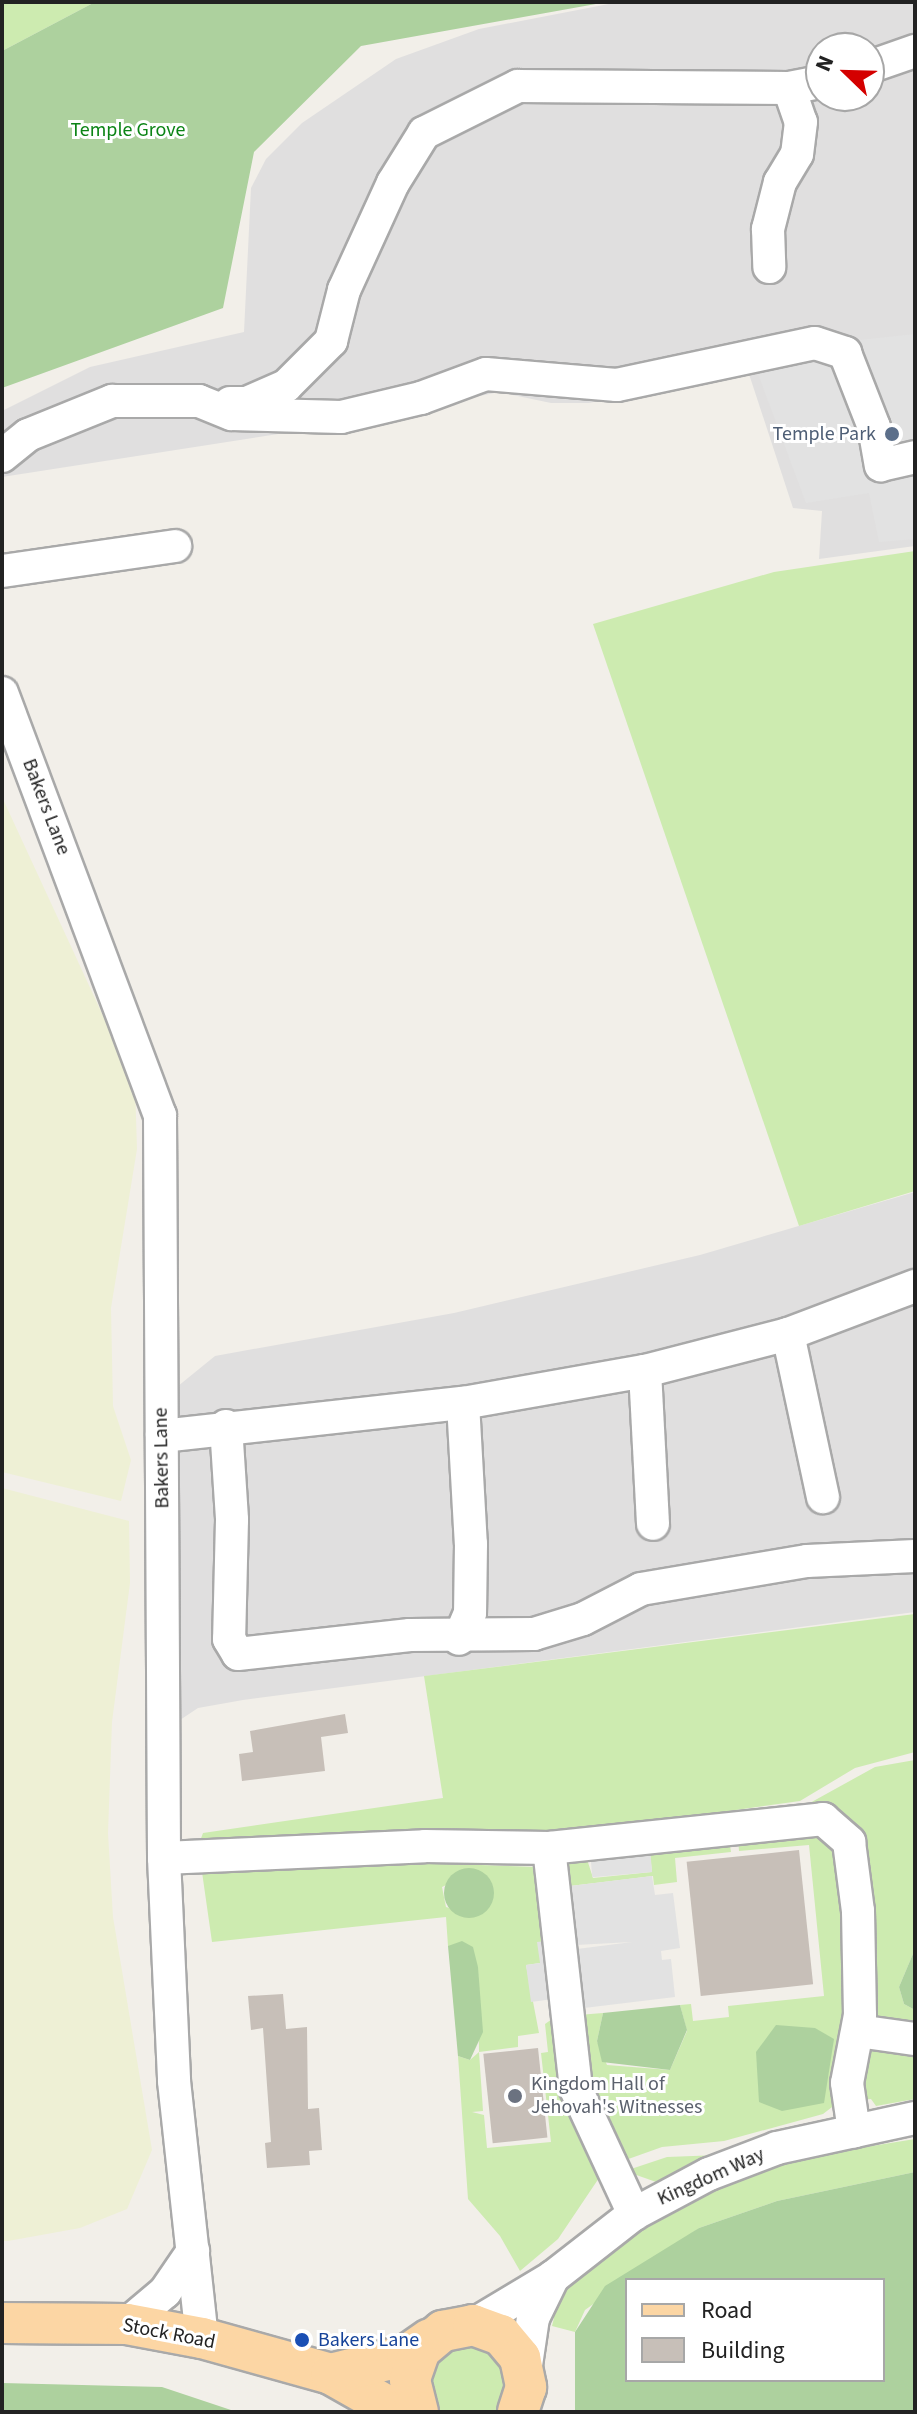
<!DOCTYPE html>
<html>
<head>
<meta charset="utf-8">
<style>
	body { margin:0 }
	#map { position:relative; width:917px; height:2414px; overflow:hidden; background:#f2efe9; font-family:"Source Sans 3",sans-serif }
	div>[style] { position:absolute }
	.residential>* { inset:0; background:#e0dfdf }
	.farmland>* { inset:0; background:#eef0d5 }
	.grass>* { inset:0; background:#cdebb0 }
	.forest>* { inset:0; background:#add19e }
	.round { border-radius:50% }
	.parking>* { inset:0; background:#e2e2e2; transform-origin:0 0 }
	.building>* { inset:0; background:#c7bfb8; transform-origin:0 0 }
	.roads { filter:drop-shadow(2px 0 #a9a9a9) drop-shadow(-2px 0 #a9a9a9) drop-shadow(0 2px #a9a9a9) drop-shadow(0 -2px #a9a9a9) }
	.minor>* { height:32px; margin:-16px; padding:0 16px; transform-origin:16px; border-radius:16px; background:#fff }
	.major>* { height:40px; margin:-20px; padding:0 20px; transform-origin:20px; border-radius:20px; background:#fcd6a4 }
	.dots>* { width:22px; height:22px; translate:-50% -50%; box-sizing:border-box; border:4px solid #fff; border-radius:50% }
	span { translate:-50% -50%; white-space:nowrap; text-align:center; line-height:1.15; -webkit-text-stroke:6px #fff; paint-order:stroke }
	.park-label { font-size:20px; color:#0c8416 }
	.service-label { font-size:20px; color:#4e5e75 }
	.right { translate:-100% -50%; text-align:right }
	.street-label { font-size:20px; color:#222 }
	.worship-label { font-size:20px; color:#5b616d }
	.left { translate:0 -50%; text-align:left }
	.transit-label { font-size:20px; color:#164399 }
	.frame { position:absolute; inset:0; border:4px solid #222; pointer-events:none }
	.legend { position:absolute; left:625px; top:2278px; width:260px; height:104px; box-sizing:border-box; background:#fff; border:2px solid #a7a7a7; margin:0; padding:10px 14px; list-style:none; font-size:24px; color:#222 }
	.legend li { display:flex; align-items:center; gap:16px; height:40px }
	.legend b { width:40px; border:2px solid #a7a7a7 }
	.north { position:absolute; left:805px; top:32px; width:80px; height:80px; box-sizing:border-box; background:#fff; border:2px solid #a7a7a7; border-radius:50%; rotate:293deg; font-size:22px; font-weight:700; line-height:32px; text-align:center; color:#222 }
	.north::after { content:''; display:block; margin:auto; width:28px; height:36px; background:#d40000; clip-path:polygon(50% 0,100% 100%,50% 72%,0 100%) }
</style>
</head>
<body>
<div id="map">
	<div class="residential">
		<i style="clip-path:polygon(evenodd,619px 2px,915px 2px,915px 546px,819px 559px,822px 511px,793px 508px,748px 371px,589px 403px,551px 403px,499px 392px,349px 423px,2px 477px,2px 411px,90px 367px,244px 332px,251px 188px,266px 159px,302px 123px,396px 59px,479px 29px,619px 2px,821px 48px,869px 48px,869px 96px,821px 96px,821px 48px)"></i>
		<i style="clip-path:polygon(915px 1192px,915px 1612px,243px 1700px,198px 1708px,165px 1730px,167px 1395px,215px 1356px,454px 1313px,700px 1255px)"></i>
	</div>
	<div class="farmland">
		<i style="clip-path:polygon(2px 797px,135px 1085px,137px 1149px,111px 1308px,113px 1406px,131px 1460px,121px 1501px,2px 1472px)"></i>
		<i style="clip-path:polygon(2px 1488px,129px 1521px,130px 1583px,112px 1722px,108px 1833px,113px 1917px,152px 2150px,127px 2209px,80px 2228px,8px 2241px,2px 2241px)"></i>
	</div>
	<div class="grass">
		<i style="clip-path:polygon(2px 2px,95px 2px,4px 50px)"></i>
		<i style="clip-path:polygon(915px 551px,915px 1191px,799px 1226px,593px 624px,774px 572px)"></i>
		<i style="clip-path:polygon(915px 1614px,915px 1752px,855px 1768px,800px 1801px,729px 1811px,729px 1817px,596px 1831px,200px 1841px,203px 1833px,443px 1798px,424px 1676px)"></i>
		<i style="clip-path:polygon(915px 1760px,915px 1949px,899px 1987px,904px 2004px,915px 2010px,915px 2029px,876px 2022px,855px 1826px,840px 1813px,808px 1804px,875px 1767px)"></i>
		<i style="clip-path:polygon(815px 1830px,833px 1840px,849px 1966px,836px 2104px,823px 2114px,724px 2141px,662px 2147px,620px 2162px,595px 2108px,578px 2015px,603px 2013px,597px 2041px,607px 2065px,670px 2070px,687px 2031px,680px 2005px,691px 2004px,693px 2021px,729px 2017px,728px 2006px,824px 1996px,809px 1845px,739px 1851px,738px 1838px)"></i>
		<i style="clip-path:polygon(730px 1845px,731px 1852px,675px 1858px,677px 1882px,654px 1885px,653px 1876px,570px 1886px,570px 1905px,564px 1863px,586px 1856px,593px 1878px,652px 1872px,650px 1854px)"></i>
		<i style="clip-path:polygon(evenodd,335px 1860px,537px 1867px,546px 1941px,540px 1963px,526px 1965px,539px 2033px,518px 2036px,518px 2047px,479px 2052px,483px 2111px,472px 2112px,484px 2115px,487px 2148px,551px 2142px,541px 2053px,548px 2052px,545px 2024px,555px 2017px,599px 2178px,558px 2239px,520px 2271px,500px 2236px,468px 2199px,458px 2056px,470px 2060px,479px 2052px,478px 1967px,448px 1946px,446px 1917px,212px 1942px,201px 1865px,335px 1860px,478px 1870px,486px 1909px,472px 1915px,446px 1907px,442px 1887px,478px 1870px)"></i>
		<i style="clip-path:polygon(870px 2047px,915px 2049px,915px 2099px,876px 2106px,871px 2099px,861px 2100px)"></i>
		<i style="clip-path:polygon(915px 2139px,915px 2172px,777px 2201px,699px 2228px,585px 2310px,575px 2332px,552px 2326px,554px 2318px,543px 2313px,587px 2261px,694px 2194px,786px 2160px)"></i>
		<i style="clip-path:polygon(719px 2155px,659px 2183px,625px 2171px,667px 2157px)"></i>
		<i style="clip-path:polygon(487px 2344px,510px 2374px,500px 2412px,435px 2412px,426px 2396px,439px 2350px)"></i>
	</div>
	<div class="forest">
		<i style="clip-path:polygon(95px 2px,607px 2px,361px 46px,254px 152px,223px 308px,2px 388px,4px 50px)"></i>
		<i class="round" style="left:444px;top:1868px;width:50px;height:50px"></i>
		<i style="clip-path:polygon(462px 1941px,473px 1947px,478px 1967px,483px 2032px,470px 2060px,458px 2056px,448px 1946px)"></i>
		<i style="clip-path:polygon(915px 1949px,915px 2010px,904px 2004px,899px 1987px)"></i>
		<i style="clip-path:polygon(680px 2005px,687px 2030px,670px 2070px,602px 2062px,597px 2041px,603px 2013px)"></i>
		<i style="clip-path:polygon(776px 2025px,815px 2028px,834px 2039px,824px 2103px,782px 2111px,759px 2102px,756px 2052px)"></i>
		<i style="clip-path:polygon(evenodd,915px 2172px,915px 2412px,575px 2412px,575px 2332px,605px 2286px,699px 2228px,777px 2201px,915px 2172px,883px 2280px,883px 2380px,627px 2380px,627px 2280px,883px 2280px)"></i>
		<i style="clip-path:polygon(2px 2383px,162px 2387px,237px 2412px,2px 2412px)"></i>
	</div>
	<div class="parking">
		<i style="clip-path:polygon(915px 334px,915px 539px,879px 542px,869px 493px,806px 503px,757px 371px,850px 341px)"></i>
		<i style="left:650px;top:1848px;width:24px;height:60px;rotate:85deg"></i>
		<i style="clip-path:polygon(652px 1876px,655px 1895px,673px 1893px,680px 1948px,661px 1951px,662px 1960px,671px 1959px,675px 1997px,584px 2008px,577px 1949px,632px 1942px,576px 1945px,570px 1886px)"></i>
		<i style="clip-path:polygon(546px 1941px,553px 1999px,531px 2002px,526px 1965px,540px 1963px,537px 1942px)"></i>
	</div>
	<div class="building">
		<i style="clip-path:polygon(345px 1714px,348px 1733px,321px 1737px,325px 1771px,242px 1781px,239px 1754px,253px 1752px,250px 1731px)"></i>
		<i style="left:799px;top:1850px;width:135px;height:113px;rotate:84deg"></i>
		<i style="clip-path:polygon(283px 1994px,286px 2029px,307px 2027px,308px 2109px,319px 2108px,322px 2150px,309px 2151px,310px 2165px,267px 2168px,265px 2143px,271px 2142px,263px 2028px,251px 2030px,248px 1996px)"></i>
		<i style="left:538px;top:2048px;width:90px;height:55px;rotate:84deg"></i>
	</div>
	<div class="roads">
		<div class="minor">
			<i style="left:869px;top:67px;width:49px;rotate:-19.2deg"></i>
			<i style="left:789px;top:88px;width:33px;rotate:-11deg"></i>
			<i style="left:230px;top:403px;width:17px"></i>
			<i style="left:247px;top:403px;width:43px;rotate:-23.6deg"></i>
			<i style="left:286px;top:386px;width:64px;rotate:-45deg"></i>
			<i style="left:331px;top:341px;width:53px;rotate:-75.7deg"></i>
			<i style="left:344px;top:290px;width:118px;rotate:-65.4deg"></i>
			<i style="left:393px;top:183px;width:59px;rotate:-58.2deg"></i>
			<i style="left:424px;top:133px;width:105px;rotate:-26.6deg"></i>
			<i style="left:518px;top:86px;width:271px;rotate:0.4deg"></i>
			<i style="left:789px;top:88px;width:36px;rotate:71deg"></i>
			<i style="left:801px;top:122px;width:32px;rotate:97deg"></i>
			<i style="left:797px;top:154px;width:33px;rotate:121deg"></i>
			<i style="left:780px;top:182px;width:49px;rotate:104.3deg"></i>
			<i style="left:768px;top:229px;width:38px;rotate:88deg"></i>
			<i style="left:2px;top:456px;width:33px;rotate:-39deg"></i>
			<i style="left:28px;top:435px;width:91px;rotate:-22deg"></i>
			<i style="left:112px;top:401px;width:87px"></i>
			<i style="left:199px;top:401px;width:35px;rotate:22deg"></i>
			<i style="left:232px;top:414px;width:109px;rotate:1.6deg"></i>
			<i style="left:341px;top:417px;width:82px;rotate:-13.4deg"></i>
			<i style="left:421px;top:398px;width:69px;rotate:-20.3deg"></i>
			<i style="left:486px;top:374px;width:131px;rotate:4.8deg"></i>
			<i style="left:617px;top:385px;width:202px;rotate:-12deg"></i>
			<i style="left:815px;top:343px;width:32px;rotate:18deg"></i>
			<i style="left:845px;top:353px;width:79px;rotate:68.6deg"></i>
			<i style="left:874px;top:427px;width:39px;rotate:80deg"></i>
			<i style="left:881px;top:465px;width:35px;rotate:-13deg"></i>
			<i style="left:2px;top:571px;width:175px;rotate:-8.2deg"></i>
			<i style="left:2px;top:693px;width:451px;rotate:69.5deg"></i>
			<i style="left:160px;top:1115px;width:743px;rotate:89.69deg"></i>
			<i style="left:164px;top:1858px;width:223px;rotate:87.4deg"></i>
			<i style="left:174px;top:2081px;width:259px;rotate:83.8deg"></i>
			<i style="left:788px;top:1334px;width:167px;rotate:77.9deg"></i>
			<i style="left:645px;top:1371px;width:153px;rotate:87deg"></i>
			<i style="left:463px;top:1403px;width:185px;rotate:-10deg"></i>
			<i style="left:645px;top:1371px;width:148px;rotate:-14.5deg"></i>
			<i style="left:788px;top:1334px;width:136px;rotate:-20.7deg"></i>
			<i style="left:226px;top:1426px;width:94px;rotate:86.3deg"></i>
			<i style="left:232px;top:1520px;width:119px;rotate:91.4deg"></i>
			<i style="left:229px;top:1639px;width:17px;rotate:59deg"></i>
			<i style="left:238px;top:1654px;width:173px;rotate:-6.3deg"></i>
			<i style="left:410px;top:1635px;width:124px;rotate:-0.5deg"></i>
			<i style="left:534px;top:1634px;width:51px;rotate:-17deg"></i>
			<i style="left:583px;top:1619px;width:65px;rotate:-27.3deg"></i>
			<i style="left:641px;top:1589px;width:168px;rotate:-9.6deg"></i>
			<i style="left:807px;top:1561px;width:108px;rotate:-2.7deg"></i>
			<i style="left:162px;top:1436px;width:303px;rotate:-6.3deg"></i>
			<i style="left:463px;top:1403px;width:141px;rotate:86.8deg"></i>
			<i style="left:471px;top:1544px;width:69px;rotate:90.8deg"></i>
			<i style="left:470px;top:1613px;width:28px;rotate:113deg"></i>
			<i style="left:549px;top:1848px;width:243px;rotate:83.6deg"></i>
			<i style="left:576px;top:2089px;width:138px;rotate:65.1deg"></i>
			<i style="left:164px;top:1858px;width:261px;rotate:-2.6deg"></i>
			<i style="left:425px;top:1846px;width:124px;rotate:0.9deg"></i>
			<i style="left:549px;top:1848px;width:276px;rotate:-6deg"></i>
			<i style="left:823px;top:1819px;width:35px;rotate:41deg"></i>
			<i style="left:849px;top:1842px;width:70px;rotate:82.6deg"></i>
			<i style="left:858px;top:1911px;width:104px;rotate:88.9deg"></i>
			<i style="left:860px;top:2015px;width:69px;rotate:100.8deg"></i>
			<i style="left:847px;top:2083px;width:49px;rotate:81.7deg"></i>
			<i style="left:858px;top:2031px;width:58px;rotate:8deg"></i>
			<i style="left:127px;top:2324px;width:50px;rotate:-40.1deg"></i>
			<i style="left:165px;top:2292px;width:50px;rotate:-55.7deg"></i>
			<i style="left:473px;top:2325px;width:93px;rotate:-31deg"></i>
			<i style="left:553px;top:2277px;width:103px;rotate:-37.9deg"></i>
			<i style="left:634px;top:2214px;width:85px;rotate:-28.1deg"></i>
			<i style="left:709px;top:2174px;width:73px;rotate:-20.9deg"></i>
			<i style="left:777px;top:2148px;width:141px;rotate:-12.3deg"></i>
			<i style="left:525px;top:2372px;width:55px;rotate:-81.6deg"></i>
			<i style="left:533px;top:2318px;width:46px;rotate:-64deg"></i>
		</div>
		<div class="major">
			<i style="left:2px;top:2323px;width:125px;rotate:0.5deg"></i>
			<i style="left:127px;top:2324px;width:76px;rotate:10.6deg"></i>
			<i style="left:202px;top:2338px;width:134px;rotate:15.6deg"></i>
			<i style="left:331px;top:2374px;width:77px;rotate:29.6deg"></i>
			<i style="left:331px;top:2374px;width:78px;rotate:-14deg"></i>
			<i style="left:407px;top:2355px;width:28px;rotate:-35deg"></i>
			<i style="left:418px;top:2412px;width:34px;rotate:-104deg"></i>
			<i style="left:410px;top:2379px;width:31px;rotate:-71deg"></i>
			<i style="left:420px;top:2350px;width:30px;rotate:-40deg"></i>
			<i style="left:443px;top:2331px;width:31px;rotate:-11deg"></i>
			<i style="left:473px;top:2325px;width:30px;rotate:20deg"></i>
			<i style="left:501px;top:2335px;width:30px;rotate:50deg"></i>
			<i style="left:520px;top:2358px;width:30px;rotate:78deg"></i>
			<i style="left:526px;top:2387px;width:26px;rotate:108deg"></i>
		</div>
	</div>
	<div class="dots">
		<i style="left:892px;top:434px;background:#5c6f8a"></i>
		<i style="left:515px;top:2096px;background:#6b7280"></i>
		<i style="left:302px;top:2340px;background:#1a4fb4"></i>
	</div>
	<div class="park-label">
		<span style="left:128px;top:130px">Temple Grove</span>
	</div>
	<div class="service-label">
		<span class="right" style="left:876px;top:434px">Temple Park</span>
	</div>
	<div class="street-label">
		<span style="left:46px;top:807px;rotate:69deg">Bakers Lane</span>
		<span style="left:162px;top:1458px;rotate:-91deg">Bakers Lane</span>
		<span style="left:711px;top:2177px;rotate:-24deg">Kingdom Way</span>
		<span style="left:169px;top:2334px;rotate:11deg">Stock Road</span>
	</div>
	<div class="worship-label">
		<span class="left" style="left:531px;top:2096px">Kingdom Hall of<br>Jehovah's Witnesses</span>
	</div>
	<div class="transit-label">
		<span class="left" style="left:318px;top:2340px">Bakers Lane</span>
	</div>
	<div class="frame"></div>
	<ul class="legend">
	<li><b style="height:10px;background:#fcd6a4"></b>Road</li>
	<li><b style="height:22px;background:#c7bfb8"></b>Building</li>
	</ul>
	<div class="north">N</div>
</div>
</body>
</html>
